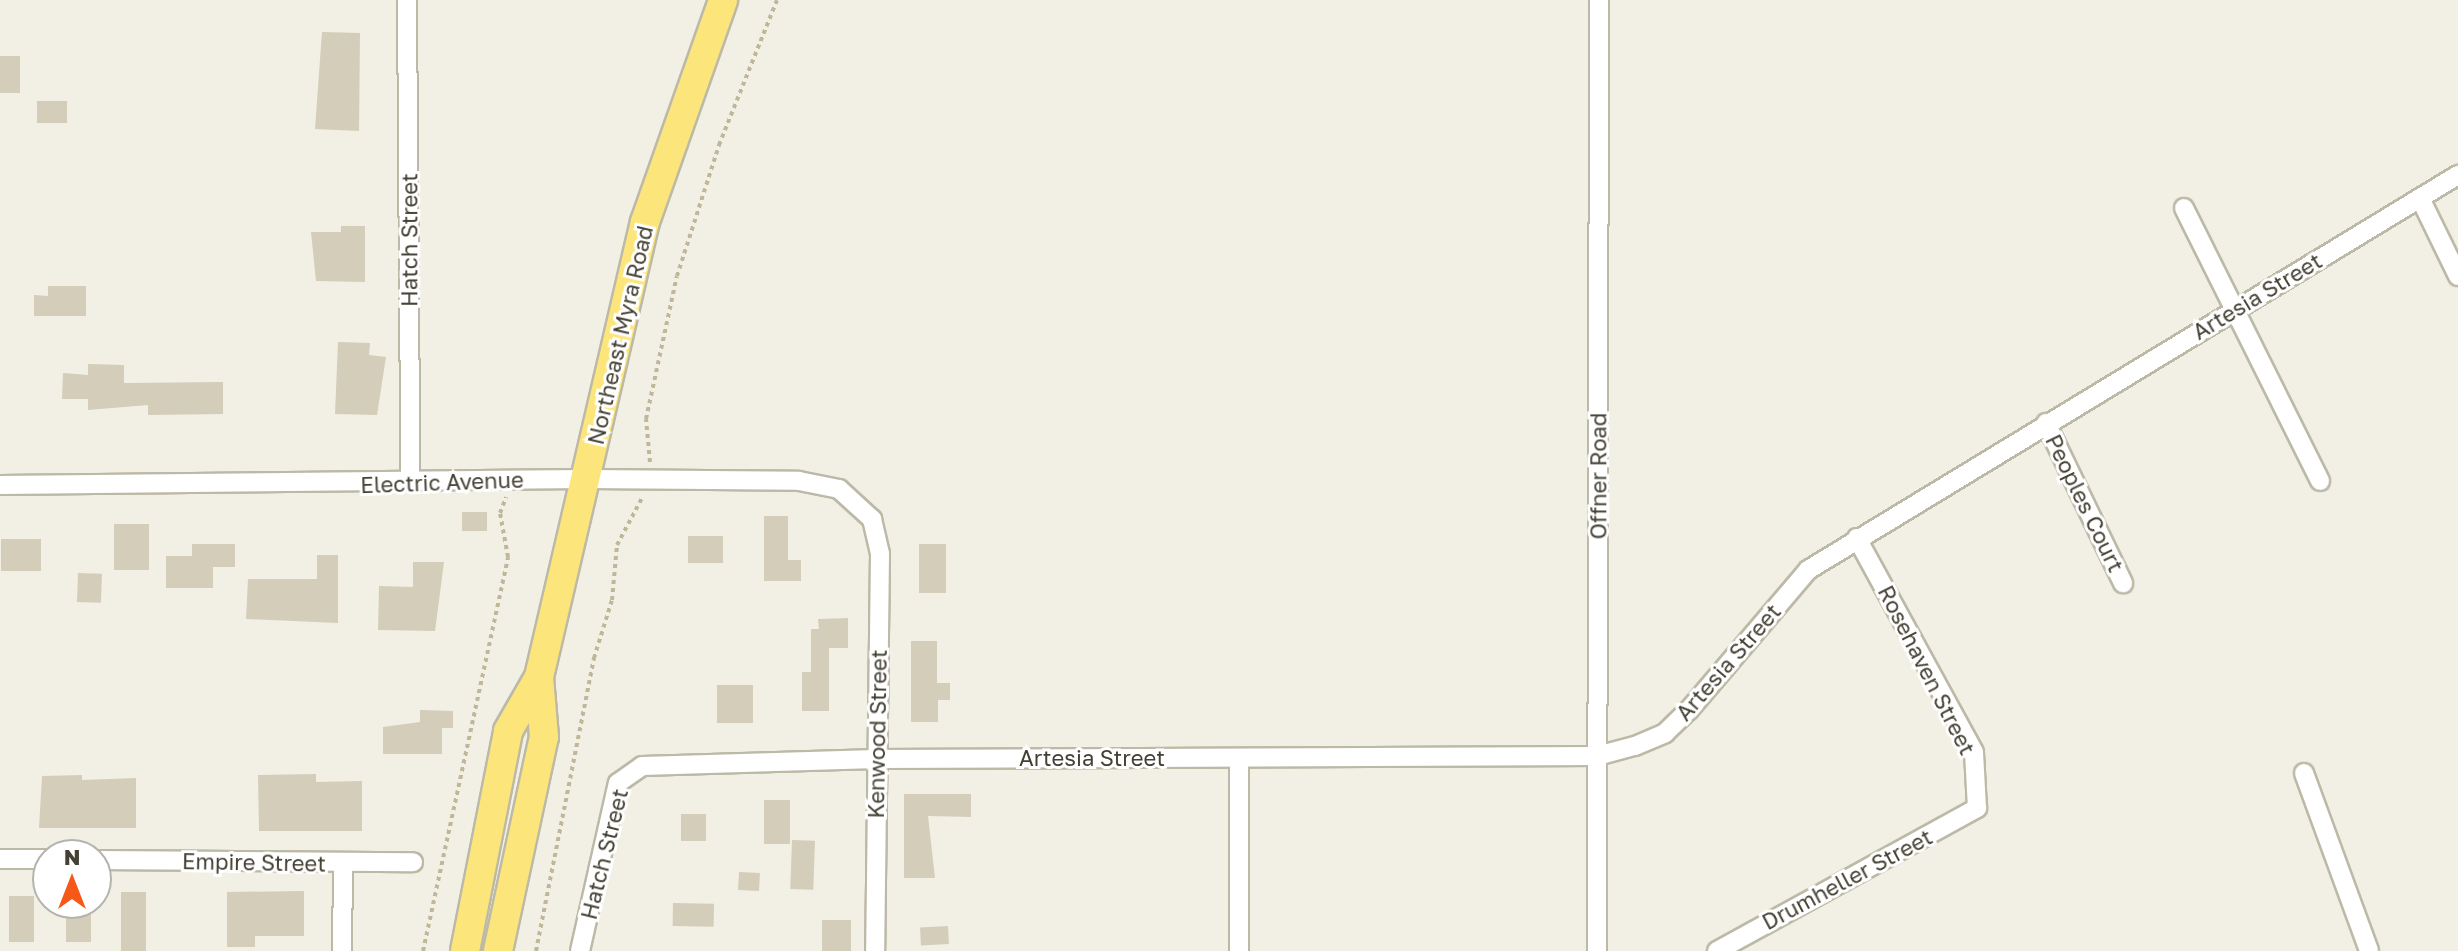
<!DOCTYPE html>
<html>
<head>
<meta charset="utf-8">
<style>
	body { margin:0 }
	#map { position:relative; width:2458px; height:951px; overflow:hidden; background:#f2f0e4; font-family:"Golos Text",sans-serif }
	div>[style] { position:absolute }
	.building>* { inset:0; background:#d3cdba; transform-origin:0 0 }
	.path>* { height:4px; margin-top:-2px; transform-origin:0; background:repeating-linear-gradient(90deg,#beb798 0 4px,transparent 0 8px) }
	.roads { filter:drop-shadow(2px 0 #bdb9a7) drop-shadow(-2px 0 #bdb9a7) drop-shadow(0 2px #bdb9a7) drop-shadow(0 -2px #bdb9a7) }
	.minor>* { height:18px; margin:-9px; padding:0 9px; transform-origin:9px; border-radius:9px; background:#fff }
	.trunk>* { height:28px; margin:-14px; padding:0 14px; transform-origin:14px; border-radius:14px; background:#fce67c }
	span { translate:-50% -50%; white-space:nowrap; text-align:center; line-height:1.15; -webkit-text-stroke:6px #fff; paint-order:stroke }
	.street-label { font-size:22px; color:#444034 }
	.north { position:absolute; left:32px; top:839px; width:80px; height:80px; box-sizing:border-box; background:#fff; border:2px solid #b4b3ae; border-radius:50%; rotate:0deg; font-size:22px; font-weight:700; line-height:32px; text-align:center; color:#444034 }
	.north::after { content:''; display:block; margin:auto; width:28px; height:36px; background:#f65917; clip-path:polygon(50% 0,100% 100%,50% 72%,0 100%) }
</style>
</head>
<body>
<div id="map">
	<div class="building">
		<i style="clip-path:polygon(322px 32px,360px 33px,359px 131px,315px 129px)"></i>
		<i style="left:0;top:56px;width:20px;height:37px"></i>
		<i style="left:37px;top:101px;width:30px;height:22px"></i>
		<i style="clip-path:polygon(341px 226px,365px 226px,365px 282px,316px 281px,311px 232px,341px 232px)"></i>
		<i style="clip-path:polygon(48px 286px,86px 286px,86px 316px,34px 316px,34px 295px,48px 296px)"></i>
		<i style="clip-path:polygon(338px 342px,370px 343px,369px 355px,386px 357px,377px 415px,335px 414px)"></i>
		<i style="clip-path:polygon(88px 364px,124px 365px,124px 383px,223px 382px,223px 414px,148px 415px,148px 405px,88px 410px,88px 399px,62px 399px,63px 373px,88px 375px)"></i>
		<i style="left:462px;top:512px;width:25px;height:19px"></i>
		<i style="clip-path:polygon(764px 516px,788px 516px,788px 560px,801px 560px,801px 581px,764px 581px)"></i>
		<i style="left:114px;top:524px;width:35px;height:46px"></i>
		<i style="left:688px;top:536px;width:35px;height:27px"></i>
		<i style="left:1px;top:539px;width:40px;height:32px"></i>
		<i style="clip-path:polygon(192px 544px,235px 544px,235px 567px,213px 567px,213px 588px,166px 588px,166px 556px,192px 556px)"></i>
		<i style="left:919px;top:544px;width:27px;height:49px"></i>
		<i style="clip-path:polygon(317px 555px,338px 555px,338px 623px,246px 619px,248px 579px,317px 579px)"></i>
		<i style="clip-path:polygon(413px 562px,444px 562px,435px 631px,378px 630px,379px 586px,413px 587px)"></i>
		<i style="left:78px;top:573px;width:24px;height:29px;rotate:2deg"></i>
		<i style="clip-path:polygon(848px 618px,848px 648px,829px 648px,829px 711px,802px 711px,802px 672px,811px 672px,811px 629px,819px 629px,818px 619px)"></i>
		<i style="clip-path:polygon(911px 641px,937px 641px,937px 683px,950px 683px,950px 700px,938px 700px,938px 722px,911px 722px)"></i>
		<i style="left:717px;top:685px;width:36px;height:38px"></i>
		<i style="clip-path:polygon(420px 710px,453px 711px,453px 728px,442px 728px,442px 754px,383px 754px,383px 727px,420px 722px)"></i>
		<i style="clip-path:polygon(316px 774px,316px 782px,362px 781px,362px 831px,259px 831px,258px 775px)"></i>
		<i style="clip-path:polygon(82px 775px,82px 780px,136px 778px,136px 828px,39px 828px,42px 776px)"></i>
		<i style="clip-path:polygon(904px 794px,971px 794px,971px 817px,928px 816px,935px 878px,904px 878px)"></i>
		<i style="left:764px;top:800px;width:26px;height:44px"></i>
		<i style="left:681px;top:814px;width:25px;height:27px"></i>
		<i style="left:792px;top:840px;width:23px;height:49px;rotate:2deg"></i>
		<i style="left:739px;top:872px;width:21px;height:18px;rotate:3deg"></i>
		<i style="clip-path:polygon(304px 891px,304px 936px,255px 936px,255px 947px,227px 947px,227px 892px)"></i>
		<i style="left:121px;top:892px;width:25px;height:59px"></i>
		<i style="left:9px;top:896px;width:25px;height:46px"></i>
		<i style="left:66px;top:903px;width:25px;height:39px"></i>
		<i style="left:673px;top:903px;width:41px;height:23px;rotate:1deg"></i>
		<i style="left:822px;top:920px;width:29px;height:31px"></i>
		<i style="left:948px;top:926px;width:18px;height:28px;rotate:87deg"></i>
	</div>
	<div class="path">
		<i style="left:650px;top:462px;width:43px;rotate:-95.3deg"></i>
		<i style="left:646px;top:419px;width:146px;rotate:-77.8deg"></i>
		<i style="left:677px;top:276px;width:138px;rotate:-72.2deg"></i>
		<i style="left:719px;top:145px;width:156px;rotate:-68.2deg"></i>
		<i style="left:423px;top:951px;width:403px;rotate:-77.8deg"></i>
		<i style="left:508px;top:557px;width:45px;rotate:-100.3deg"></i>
		<i style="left:500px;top:513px;width:17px;rotate:-69deg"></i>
		<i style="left:536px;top:951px;width:299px;rotate:-78.8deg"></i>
		<i style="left:594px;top:658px;width:61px;rotate:-72.8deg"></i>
		<i style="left:612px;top:600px;width:55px;rotate:-84.8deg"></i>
		<i style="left:617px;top:545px;width:53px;rotate:-62deg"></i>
	</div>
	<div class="roads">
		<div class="minor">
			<i style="left:407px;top:0;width:480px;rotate:89.6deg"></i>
			<i style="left:2420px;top:198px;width:87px;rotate:64deg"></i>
			<i style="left:2184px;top:208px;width:305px;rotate:63.5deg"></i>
			<i style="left:2046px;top:423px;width:178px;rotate:64.3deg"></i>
			<i style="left:0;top:485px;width:587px;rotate:-0.59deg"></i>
			<i style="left:587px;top:479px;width:212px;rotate:0.5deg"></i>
			<i style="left:799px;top:481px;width:41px;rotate:11.3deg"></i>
			<i style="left:839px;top:489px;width:45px;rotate:42.3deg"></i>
			<i style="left:872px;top:519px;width:36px;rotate:77deg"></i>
			<i style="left:880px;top:554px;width:397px;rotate:90.7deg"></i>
			<i style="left:1239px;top:758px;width:193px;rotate:90deg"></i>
			<i style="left:2304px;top:773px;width:189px;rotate:69.9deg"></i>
			<i style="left:0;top:859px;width:48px"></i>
			<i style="left:96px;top:860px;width:317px;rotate:0.4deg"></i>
			<i style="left:342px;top:951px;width:88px;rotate:-89.3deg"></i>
			<i style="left:580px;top:951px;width:172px;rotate:-77.3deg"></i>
			<i style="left:618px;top:783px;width:29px;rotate:-35deg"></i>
			<i style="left:642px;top:766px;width:234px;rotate:-1.7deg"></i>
			<i style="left:876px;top:759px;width:721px;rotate:-0.24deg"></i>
			<i style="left:1597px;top:756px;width:39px;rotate:-15deg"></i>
			<i style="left:1635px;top:746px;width:33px;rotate:-23deg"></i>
			<i style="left:1665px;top:733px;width:33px;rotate:-44deg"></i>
			<i style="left:1689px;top:710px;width:184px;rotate:-49.6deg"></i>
			<i style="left:1808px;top:570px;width:761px;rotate:-31.29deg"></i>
			<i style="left:1597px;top:951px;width:951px;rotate:-89.88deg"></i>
			<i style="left:1717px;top:951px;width:297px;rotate:-28.8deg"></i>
			<i style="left:1977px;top:808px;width:56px;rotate:-93.1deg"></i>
			<i style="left:1974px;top:752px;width:244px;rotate:-118.7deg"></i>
		</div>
		<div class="trunk">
			<i style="left:465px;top:951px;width:224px;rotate:-78.9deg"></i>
			<i style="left:508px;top:731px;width:62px;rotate:-60.1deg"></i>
			<i style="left:539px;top:677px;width:467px;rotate:-76.9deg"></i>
			<i style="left:645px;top:222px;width:235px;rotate:-70.6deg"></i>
			<i style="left:498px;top:951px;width:219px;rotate:-77.9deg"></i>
			<i style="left:544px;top:737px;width:60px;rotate:-94.8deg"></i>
		</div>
	</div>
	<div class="street-label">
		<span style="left:409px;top:240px;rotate:-90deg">Hatch Street</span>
		<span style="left:2257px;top:296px;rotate:-31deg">Artesia Street</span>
		<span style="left:620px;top:335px;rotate:-77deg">Northeast Myra Road</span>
		<span style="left:1598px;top:476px;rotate:-90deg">Offner Road</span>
		<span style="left:442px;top:482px;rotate:-2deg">Electric Avenue</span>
		<span style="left:2085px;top:503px;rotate:64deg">Peoples Court</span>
		<span style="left:1728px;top:662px;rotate:-49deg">Artesia Street</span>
		<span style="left:1927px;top:670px;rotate:63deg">Rosehaven Street</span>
		<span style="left:877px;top:734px;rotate:-89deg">Kenwood Street</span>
		<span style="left:1092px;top:758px">Artesia Street</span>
		<span style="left:604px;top:854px;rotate:-76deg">Hatch Street</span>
		<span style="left:254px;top:862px;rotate:1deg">Empire Street</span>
		<span style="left:1847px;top:879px;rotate:-28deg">Drumheller Street</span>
	</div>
	<div class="north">N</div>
</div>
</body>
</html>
